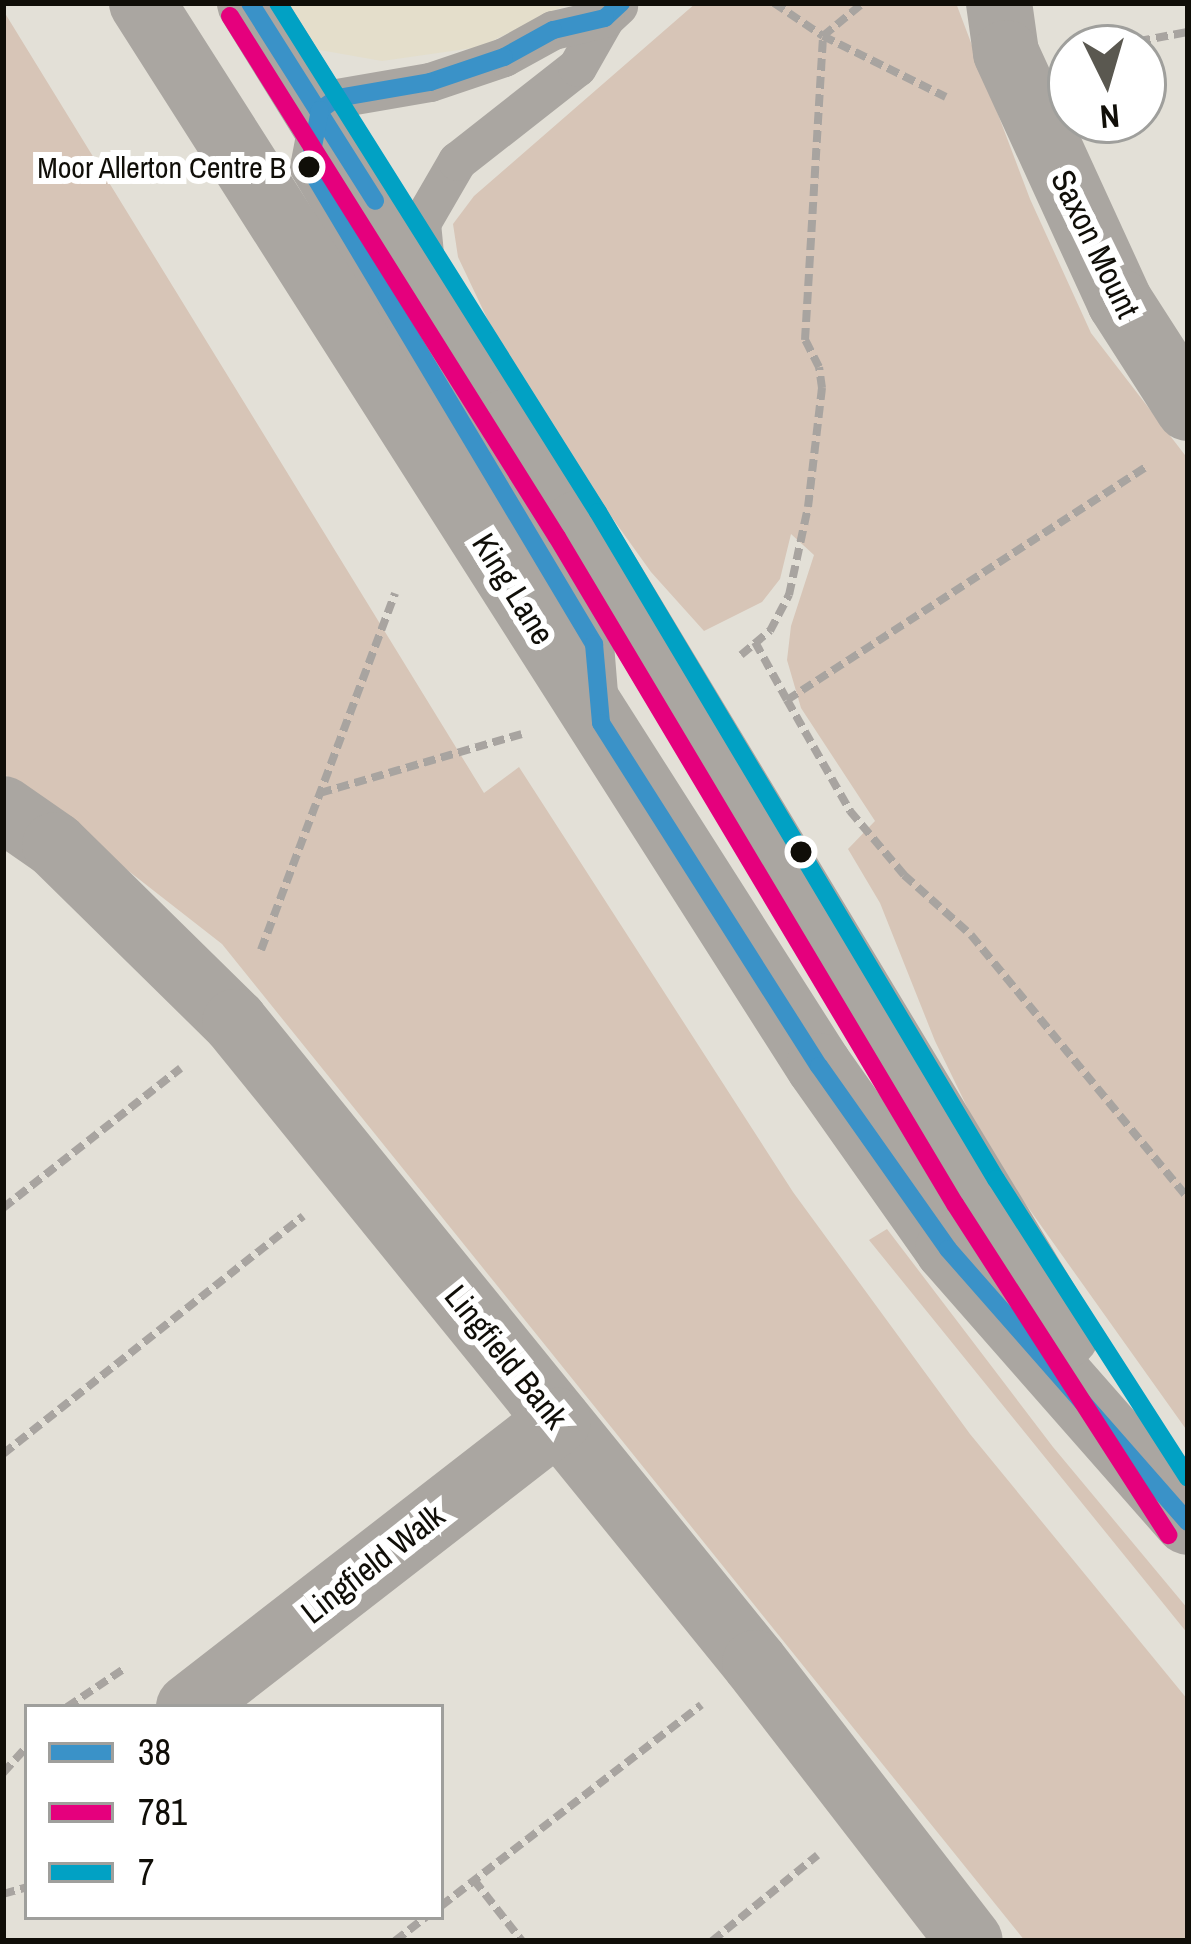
<!DOCTYPE html>
<html>
<head>
<meta charset="utf-8">
<style>
	body { margin:0 }
	#map { position:relative; width:1191px; height:1944px; overflow:hidden; background:#e3e0d7; font-family:"Archivo Narrow",sans-serif }
	div>[style] { position:absolute }
	.built>* { inset:0; background:#e4decb }
	.green>* { inset:0; background:#d7c5b7 }
	.path>* { height:8px; margin-top:-4px; transform-origin:0; background:repeating-linear-gradient(90deg,#a8a4a0 0 12px,transparent 0 18px) }
	.service>* { height:39px; margin:-19.5px; padding:0 19.5px; transform-origin:19.5px; border-radius:19.5px; background:#aaa6a1 }
	.minor>* { height:66px; margin:-33px; padding:0 33px; transform-origin:33px; border-radius:33px; background:#aaa6a1 }
	.tertiary>* { height:66px; margin:-33px; padding:0 33px; transform-origin:33px; border-radius:33px; background:#aaa6a1 }
	.bus-1>* { height:18px; margin:-9px; padding:0 9px; transform-origin:9px; border-radius:9px; background:#3a92c8 }
	.bus-2>* { height:18px; margin:-9px; padding:0 9px; transform-origin:9px; border-radius:9px; background:#e5007d }
	.bus-3>* { height:18px; margin:-9px; padding:0 9px; transform-origin:9px; border-radius:9px; background:#01a1c4 }
	.dots>* { width:33px; height:33px; translate:-50% -50%; box-sizing:border-box; border:6px solid #fff; border-radius:50% }
	span { translate:-50% -50%; white-space:nowrap; text-align:center; line-height:1.15; -webkit-text-stroke:12px #fff; paint-order:stroke }
	.bus-label { font-size:30px; color:#100e08 }
	.right { translate:-100% -50%; text-align:right }
	.street-label { font-size:33px; color:#100e08 }
	.frame { position:absolute; inset:0; border:6px solid #100e08; pointer-events:none }
	.legend { position:absolute; left:24px; top:1704px; width:420px; height:216px; box-sizing:border-box; background:#fff; border:3px solid #9f9f9c; margin:0; padding:15px 21px; list-style:none; font-size:36px; color:#100e08 }
	.legend li { display:flex; align-items:center; gap:24px; height:60px }
	.legend b { width:60px; border:3px solid #9f9f9c }
	.north { position:absolute; left:1047px; top:24px; width:120px; height:120px; box-sizing:border-box; background:#fff; border:3px solid #9f9f9c; border-radius:50%; rotate:175deg; font-size:33px; font-weight:700; line-height:48px; text-align:center; color:#100e08 }
	.north::after { content:''; display:block; margin:auto; width:42px; height:54px; background:#5a5850; clip-path:polygon(50% 0,100% 100%,50% 72%,0 100%) }
</style>
</head>
<body>
<div id="map">
	<div class="built">
		<i style="clip-path:polygon(268px 3px,570px 3px,480px 47px,382px 61px,314px 49px)"></i>
	</div>
	<div class="green">
		<i style="clip-path:polygon(696px 3px,956px 3px,1030px 199px,1091px 333px,1188px 459px,1188px 1432px,990px 1154px,935px 1041px,880px 903px,848px 849px,875px 821px,801px 708px,787px 660px,791px 626px,814px 555px,791px 534px,780px 579px,762px 602px,704px 631px,651px 572px,545px 424px,512px 371px,458px 257px,453px 224px,474px 196px)"></i>
		<i style="clip-path:polygon(3px 10px,484px 793px,519px 767px,793px 1192px,970px 1434px,1188px 1700px,1188px 1941px,1025px 1941px,222px 944px,3px 773px)"></i>
		<i style="clip-path:polygon(887px 1229px,1053px 1447px,1188px 1609px,1188px 1634px,869px 1240px)"></i>
	</div>
	<div class="path">
		<i style="left:774px;top:3px;width:59px;rotate:34deg"></i>
		<i style="left:823px;top:36px;width:137px;rotate:26.4deg"></i>
		<i style="left:1103px;top:48px;width:86px;rotate:-10.7deg"></i>
		<i style="left:755px;top:642px;width:66px;rotate:61.1deg"></i>
		<i style="left:787px;top:700px;width:430px;rotate:-33deg"></i>
		<i style="left:741px;top:655px;width:38px;rotate:-40deg"></i>
		<i style="left:770px;top:631px;width:41px;rotate:-62.2deg"></i>
		<i style="left:789px;top:595px;width:90px;rotate:-77.8deg"></i>
		<i style="left:808px;top:507px;width:120px;rotate:-83.3deg"></i>
		<i style="left:822px;top:388px;width:21px;rotate:-98deg"></i>
		<i style="left:819px;top:367px;width:30px;rotate:-117deg"></i>
		<i style="left:805px;top:340px;width:305px;rotate:-86.6deg"></i>
		<i style="left:823px;top:36px;width:52px;rotate:-39.5deg"></i>
		<i style="left:787px;top:700px;width:128px;rotate:60.4deg"></i>
		<i style="left:850px;top:811px;width:84px;rotate:49.8deg"></i>
		<i style="left:904px;top:875px;width:90px;rotate:41.8deg"></i>
		<i style="left:971px;top:935px;width:341px;rotate:50.5deg"></i>
		<i style="left:320px;top:793px;width:210px;rotate:-16.3deg"></i>
		<i style="left:261px;top:950px;width:381px;rotate:-69.4deg"></i>
		<i style="left:3px;top:1208px;width:226px;rotate:-38.2deg"></i>
		<i style="left:3px;top:1454px;width:383px;rotate:-38.4deg"></i>
		<i style="left:67px;top:1707px;width:70px;rotate:-33.9deg"></i>
		<i style="left:3px;top:1773px;width:36px;rotate:-48deg"></i>
		<i style="left:474px;top:1880px;width:78px;rotate:51.8deg"></i>
		<i style="left:3px;top:1894px;width:25px;rotate:-16deg"></i>
		<i style="left:441px;top:1906px;width:329px;rotate:-37.7deg"></i>
		<i style="left:395px;top:1941px;width:39px;rotate:-38deg"></i>
		<i style="left:712px;top:1941px;width:136px;rotate:-39.1deg"></i>
	</div>
	<div class="service">
		<i style="left:426px;top:274px;width:51px;rotate:-95.6deg"></i>
		<i style="left:421px;top:223px;width:72px;rotate:-59.9deg"></i>
		<i style="left:457px;top:161px;width:152px;rotate:-38.1deg"></i>
		<i style="left:577px;top:67px;width:56px;rotate:-60.3deg"></i>
		<i style="left:605px;top:18px;width:18px;rotate:-43deg"></i>
		<i style="left:599px;top:705px;width:61px;rotate:-94.7deg"></i>
		<i style="left:594px;top:644px;width:556px;rotate:-120.86deg"></i>
		<i style="left:309px;top:167px;width:58px;rotate:-79.1deg"></i>
		<i style="left:320px;top:110px;width:21px;rotate:-35deg"></i>
		<i style="left:337px;top:98px;width:94px;rotate:-9.8deg"></i>
		<i style="left:430px;top:82px;width:78px;rotate:-18.7deg"></i>
		<i style="left:504px;top:57px;width:56px;rotate:-28.9deg"></i>
		<i style="left:553px;top:30px;width:53px;rotate:-13deg"></i>
	</div>
	<div class="minor">
		<i style="left:999px;top:3px;width:50px;rotate:82deg"></i>
		<i style="left:1006px;top:53px;width:274px;rotate:65.4deg"></i>
		<i style="left:1120px;top:302px;width:126px;rotate:57.3deg"></i>
		<i style="left:3px;top:809px;width:63px;rotate:34.7deg"></i>
		<i style="left:55px;top:845px;width:252px;rotate:44.5deg"></i>
		<i style="left:235px;top:1022px;width:825px;rotate:50.95deg"></i>
		<i style="left:755px;top:1663px;width:351px;rotate:52.3deg"></i>
		<i style="left:189px;top:1707px;width:467px;rotate:-37.8deg"></i>
	</div>
	<div class="tertiary">
		<i style="left:142px;top:3px;width:1260px;rotate:57.51deg"></i>
		<i style="left:819px;top:1066px;width:224px;rotate:54.8deg"></i>
		<i style="left:948px;top:1249px;width:363px;rotate:48.7deg"></i>
		<i style="left:250px;top:3px;width:491px;rotate:58.3deg"></i>
		<i style="left:508px;top:421px;width:124px;rotate:56.2deg"></i>
		<i style="left:577px;top:524px;width:947px;rotate:58.91deg"></i>
	</div>
	<div class="bus-1">
		<i style="left:250px;top:3px;width:234px;rotate:57.7deg"></i>
		<i style="left:621px;top:3px;width:22px;rotate:137deg"></i>
		<i style="left:605px;top:18px;width:53px;rotate:167deg"></i>
		<i style="left:553px;top:30px;width:56px;rotate:151.1deg"></i>
		<i style="left:504px;top:57px;width:78px;rotate:161.3deg"></i>
		<i style="left:430px;top:82px;width:94px;rotate:170.2deg"></i>
		<i style="left:337px;top:98px;width:21px;rotate:145deg"></i>
		<i style="left:320px;top:110px;width:58px;rotate:100.9deg"></i>
		<i style="left:309px;top:167px;width:556px;rotate:59.14deg"></i>
		<i style="left:594px;top:644px;width:79px;rotate:84.9deg"></i>
		<i style="left:601px;top:723px;width:406px;rotate:57.6deg"></i>
		<i style="left:819px;top:1066px;width:224px;rotate:54.8deg"></i>
		<i style="left:948px;top:1249px;width:363px;rotate:48.7deg"></i>
	</div>
	<div class="bus-2">
		<i style="left:230px;top:16px;width:615px;rotate:57.89deg"></i>
		<i style="left:557px;top:537px;width:777px;rotate:59.18deg"></i>
		<i style="left:955px;top:1204px;width:394px;rotate:57.2deg"></i>
	</div>
	<div class="bus-3">
		<i style="left:278px;top:3px;width:601px;rotate:57.84deg"></i>
		<i style="left:598px;top:512px;width:777px;rotate:59.18deg"></i>
		<i style="left:996px;top:1179px;width:355px;rotate:57.3deg"></i>
	</div>
	<div class="dots">
		<i style="left:309px;top:167px;background:#100e08"></i>
		<i style="left:801px;top:852px;background:#100e08"></i>
	</div>
	<div class="bus-label">
		<span class="right" style="left:286px;top:167px">Moor Allerton Centre B</span>
	</div>
	<div class="street-label">
		<span style="left:1095px;top:244px;rotate:64deg">Saxon Mount</span>
		<span style="left:513px;top:589px;rotate:58deg">King Lane</span>
		<span style="left:506px;top:1357px;rotate:51deg">Lingfield Bank</span>
		<span style="left:373px;top:1564px;rotate:-38deg">Lingfield Walk</span>
	</div>
	<div class="frame"></div>
	<ul class="legend">
	<li><b style="height:15px;background:#3a92c8"></b>38</li>
	<li><b style="height:15px;background:#e5007d"></b>781</li>
	<li><b style="height:15px;background:#01a1c4"></b>7</li>
	</ul>
	<div class="north">N</div>
</div>
</body>
</html>
